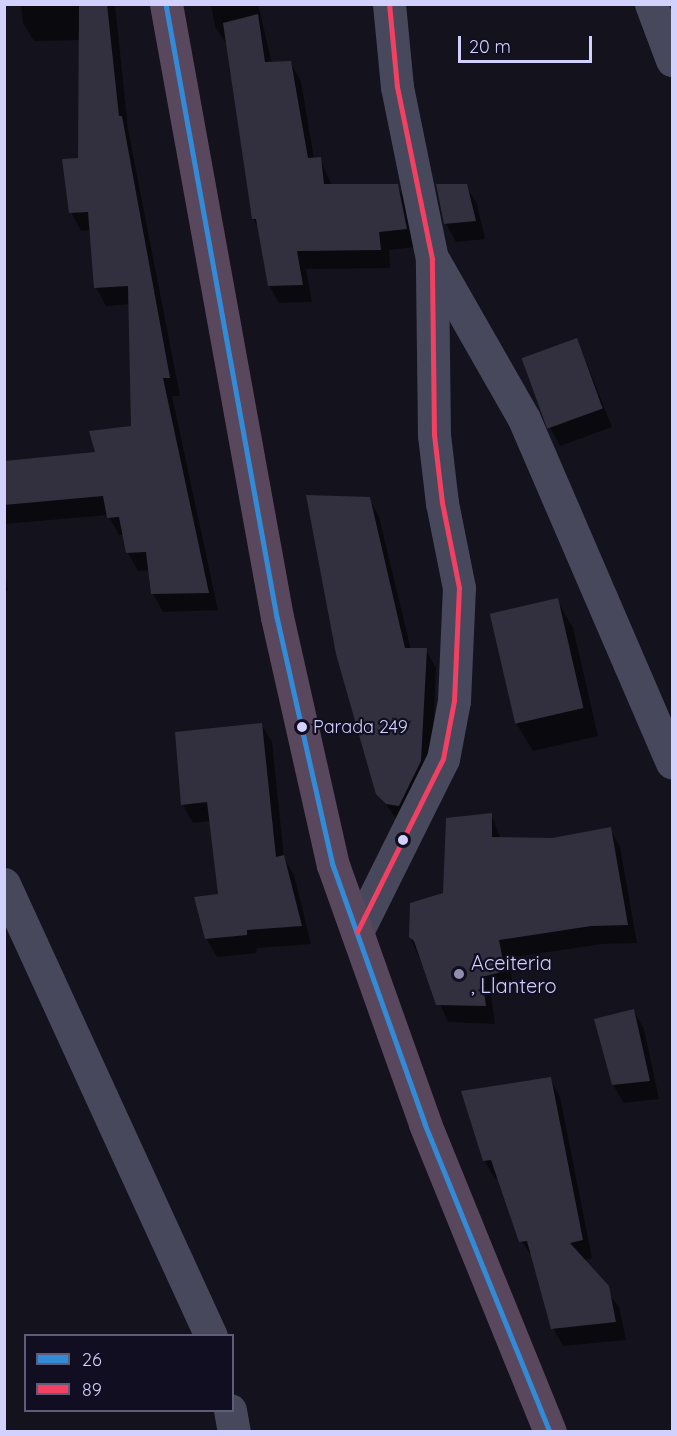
<!DOCTYPE html>
<html>
<head>
<meta charset="utf-8">
<style>
	body { margin:0 }
	#map { position:relative; width:677px; height:1436px; overflow:hidden; background:#14121c; font-family:Quicksand,sans-serif }
	div>[style] { position:absolute }
	.shadow>* { inset:0; background:#0007 }
	.building>* { inset:0; background:#32303e; transform-origin:0 0 }
	.minor>* { height:33px; margin:-16.5px; padding:0 16.5px; transform-origin:16.5px; border-radius:16.5px; background:#47485c }
	.highway>* { height:33px; margin:-16.5px; padding:0 16.5px; transform-origin:16.5px; border-radius:16.5px; background:#59485d }
	.bus-1>* { height:4.5px; margin:-2.25px; padding:0 2.25px; transform-origin:2.25px; border-radius:2.25px; background:#338bd7 }
	.bus-2>* { height:4.5px; margin:-2.25px; padding:0 2.25px; transform-origin:2.25px; border-radius:2.25px; background:#f24062 }
	.dots>* { width:16px; height:16px; translate:-50% -50%; box-sizing:border-box; border:3px solid #100e20; border-radius:50% }
	span { translate:-50% -50%; white-space:nowrap; text-align:center; line-height:1.15; -webkit-text-stroke:4.5px #100e20; paint-order:stroke }
	.bus-label { font-size:18px; color:#d2d0fc }
	.left { translate:0 -50%; text-align:left }
	.poi-label { font-size:20px; color:#d2d0fc }
	.frame { position:absolute; inset:0; border:6px solid #d2d0fc; pointer-events:none }
	.legend { position:absolute; left:24px; top:1334px; width:210px; height:78px; box-sizing:border-box; background:#100e20; border:2px solid #5e5c78; margin:0; padding:8px 10px; list-style:none; font-size:18px; color:#d2d0fc }
	.legend li { display:flex; align-items:center; gap:12px; height:30px }
	.legend b { width:30px; border:2px solid #5e5c78 }
	.scale { position:absolute; left:458px; top:36px; width:134px; height:27px; box-sizing:border-box; border:3px solid #d2d0fc; border-top:0; padding-left:8px; font-size:18px; line-height:21px; white-space:nowrap; color:#d2d0fc; -webkit-text-stroke:4px #100e20; paint-order:stroke }
</style>
</head>
<body>
<div id="map">
	<div class="shadow">
		<i style="clip-path:polygon(21px 4px,115px 4px,128px 129px,180px 396px,172px 396px,218px 610px,163px 612px,153px 594px,150px 570px,138px 571px,128px 553px,124px 535px,119px 535px,108px 515px,4px 524px,4px 463px,96px 453px,133px 428px,130px 304px,106px 306px,96px 288px,91px 230px,81px 231px,71px 212px,79px 160px,80px 40px,34px 41px,23px 23px)"></i>
		<i style="clip-path:polygon(211px 4px,258px 4px,272px 63px,290px 63px,301px 81px,314px 159px,320px 159px,332px 186px,397px 186px,407px 204px,416px 247px,389px 250px,390px 268px,306px 269px,312px 302px,279px 303px,269px 285px,259px 229px,253px 218px,227px 45px,215px 27px)"></i>
		<i style="clip-path:polygon(438px 186px,466px 186px,477px 204px,485px 239px,456px 242px,446px 224px)"></i>
		<i style="clip-path:polygon(577px 339px,612px 427px,560px 446px,550px 428px)"></i>
		<i style="clip-path:polygon(369px 498px,379px 517px,411px 650px,426px 650px,436px 668px,431px 780px,398px 821px,378px 794px)"></i>
		<i style="clip-path:polygon(4px 567px,8px 591px,4px 590px)"></i>
		<i style="clip-path:polygon(557px 600px,573px 628px,598px 736px,533px 751px,516px 723px)"></i>
		<i style="clip-path:polygon(261px 724px,272px 742px,284px 858px,294px 875px,311px 944px,257px 948px,256px 953px,217px 957px,206px 938px,219px 896px,211px 821px,193px 823px,183px 805px)"></i>
		<i style="clip-path:polygon(491px 814px,501px 839px,553px 839px,610px 829px,620px 847px,637px 943px,602px 944px,508px 958px,514px 989px,491px 995px,495px 1024px,448px 1022px,410px 937px,445px 894px)"></i>
		<i style="clip-path:polygon(634px 1011px,644px 1029px,659px 1099px,624px 1103px,613px 1085px)"></i>
		<i style="clip-path:polygon(550px 1079px,560px 1097px,592px 1258px,584px 1260px,619px 1307px,626px 1340px,563px 1346px,553px 1328px,534px 1259px,521px 1241px,499px 1178px,495px 1179px,484px 1160px)"></i>
	</div>
	<div class="building">
		<i style="clip-path:polygon(79px 4px,107px 4px,119px 116px,122px 116px,170px 378px,163px 378px,209px 593px,151px 594px,146px 552px,126px 553px,119px 517px,107px 518px,103px 496px,4px 505px,4px 461px,95px 452px,89px 431px,131px 426px,128px 286px,94px 288px,88px 212px,69px 213px,62px 159px,78px 158px)"></i>
		<i style="clip-path:polygon(258px 14px,265px 62px,291px 61px,308px 158px,321px 157px,324px 184px,398px 184px,407px 229px,379px 232px,381px 250px,297px 251px,303px 285px,268px 286px,256px 219px,252px 219px,223px 23px)"></i>
		<i style="clip-path:polygon(436px 184px,467px 184px,476px 221px,444px 224px)"></i>
		<i style="left:577px;top:338px;width:75px;height:59px;rotate:70deg"></i>
		<i style="clip-path:polygon(306px 495px,370px 497px,405px 648px,427px 648px,421px 761px,399px 806px,386px 804px,376px 794px,371px 777px,336px 654px)"></i>
		<i style="left:558px;top:598px;width:113px;height:70px;rotate:77deg"></i>
		<i style="clip-path:polygon(262px 723px,276px 857px,284px 855px,302px 926px,247px 930px,247px 935px,205px 939px,194px 897px,218px 894px,207px 802px,181px 805px,175px 732px)"></i>
		<i style="clip-path:polygon(492px 813px,492px 837px,552px 838px,611px 827px,628px 925px,591px 926px,499px 940px,505px 971px,482px 977px,486px 1006px,436px 1005px,414px 941px,409px 937px,410px 903px,443px 893px,446px 818px)"></i>
		<i style="clip-path:polygon(634px 1009px,650px 1081px,612px 1085px,594px 1019px)"></i>
		<i style="clip-path:polygon(551px 1077px,583px 1240px,570px 1243px,609px 1286px,616px 1322px,551px 1329px,527px 1241px,519px 1242px,491px 1160px,483px 1161px,461px 1091px)"></i>
	</div>
	<div class="minor">
		<i style="left:651px;top:4px;width:60px;rotate:69.4deg"></i>
		<i style="left:434px;top:261px;width:182px;rotate:60.3deg"></i>
		<i style="left:524px;top:419px;width:374px;rotate:66.7deg"></i>
		<i style="left:4px;top:884px;width:497px;rotate:65.4deg"></i>
		<i style="left:357px;top:932px;width:193px;rotate:-63.6deg"></i>
		<i style="left:443px;top:759px;width:59px;rotate:-79.3deg"></i>
		<i style="left:454px;top:701px;width:113px;rotate:-87.5deg"></i>
		<i style="left:459px;top:588px;width:87px;rotate:-101.3deg"></i>
		<i style="left:442px;top:503px;width:68px;rotate:-96.7deg"></i>
		<i style="left:434px;top:435px;width:176px;rotate:-90.7deg"></i>
		<i style="left:432px;top:259px;width:176px;rotate:-101.5deg"></i>
		<i style="left:397px;top:87px;width:83px;rotate:-95.5deg"></i>
		<i style="left:230px;top:1410px;width:22px;rotate:80deg"></i>
	</div>
	<div class="highway">
		<i style="left:166px;top:4px;width:623px;rotate:79.74deg"></i>
		<i style="left:277px;top:617px;width:254px;rotate:77.3deg"></i>
		<i style="left:333px;top:865px;width:275px;rotate:70.4deg"></i>
		<i style="left:425px;top:1124px;width:332px;rotate:67.9deg"></i>
	</div>
	<div class="bus-1">
		<i style="left:166px;top:4px;width:623px;rotate:79.74deg"></i>
		<i style="left:277px;top:617px;width:254px;rotate:77.3deg"></i>
		<i style="left:333px;top:865px;width:275px;rotate:70.4deg"></i>
		<i style="left:425px;top:1124px;width:332px;rotate:67.9deg"></i>
	</div>
	<div class="bus-2">
		<i style="left:357px;top:932px;width:193px;rotate:-63.6deg"></i>
		<i style="left:443px;top:759px;width:59px;rotate:-79.3deg"></i>
		<i style="left:454px;top:701px;width:113px;rotate:-87.5deg"></i>
		<i style="left:459px;top:588px;width:87px;rotate:-101.3deg"></i>
		<i style="left:442px;top:503px;width:68px;rotate:-96.7deg"></i>
		<i style="left:434px;top:435px;width:176px;rotate:-90.7deg"></i>
		<i style="left:432px;top:259px;width:176px;rotate:-101.5deg"></i>
		<i style="left:397px;top:87px;width:83px;rotate:-95.5deg"></i>
	</div>
	<div class="dots">
		<i style="left:302px;top:727px;background:#d2d0fc"></i>
		<i style="left:403px;top:840px;background:#d2d0fc"></i>
		<i style="left:459px;top:974px;background:#908eae"></i>
	</div>
	<div class="bus-label">
		<span class="left" style="left:313px;top:727px">Parada 249</span>
	</div>
	<div class="poi-label">
		<span class="left" style="left:471px;top:974px">Aceiteria<br>, Llantero</span>
	</div>
	<div class="frame"></div>
	<ul class="legend">
	<li><b style="height:8px;background:#338bd7"></b>26</li>
	<li><b style="height:8px;background:#f24062"></b>89</li>
	</ul>
	<div class="scale">20 m</div>
</div>
</body>
</html>
